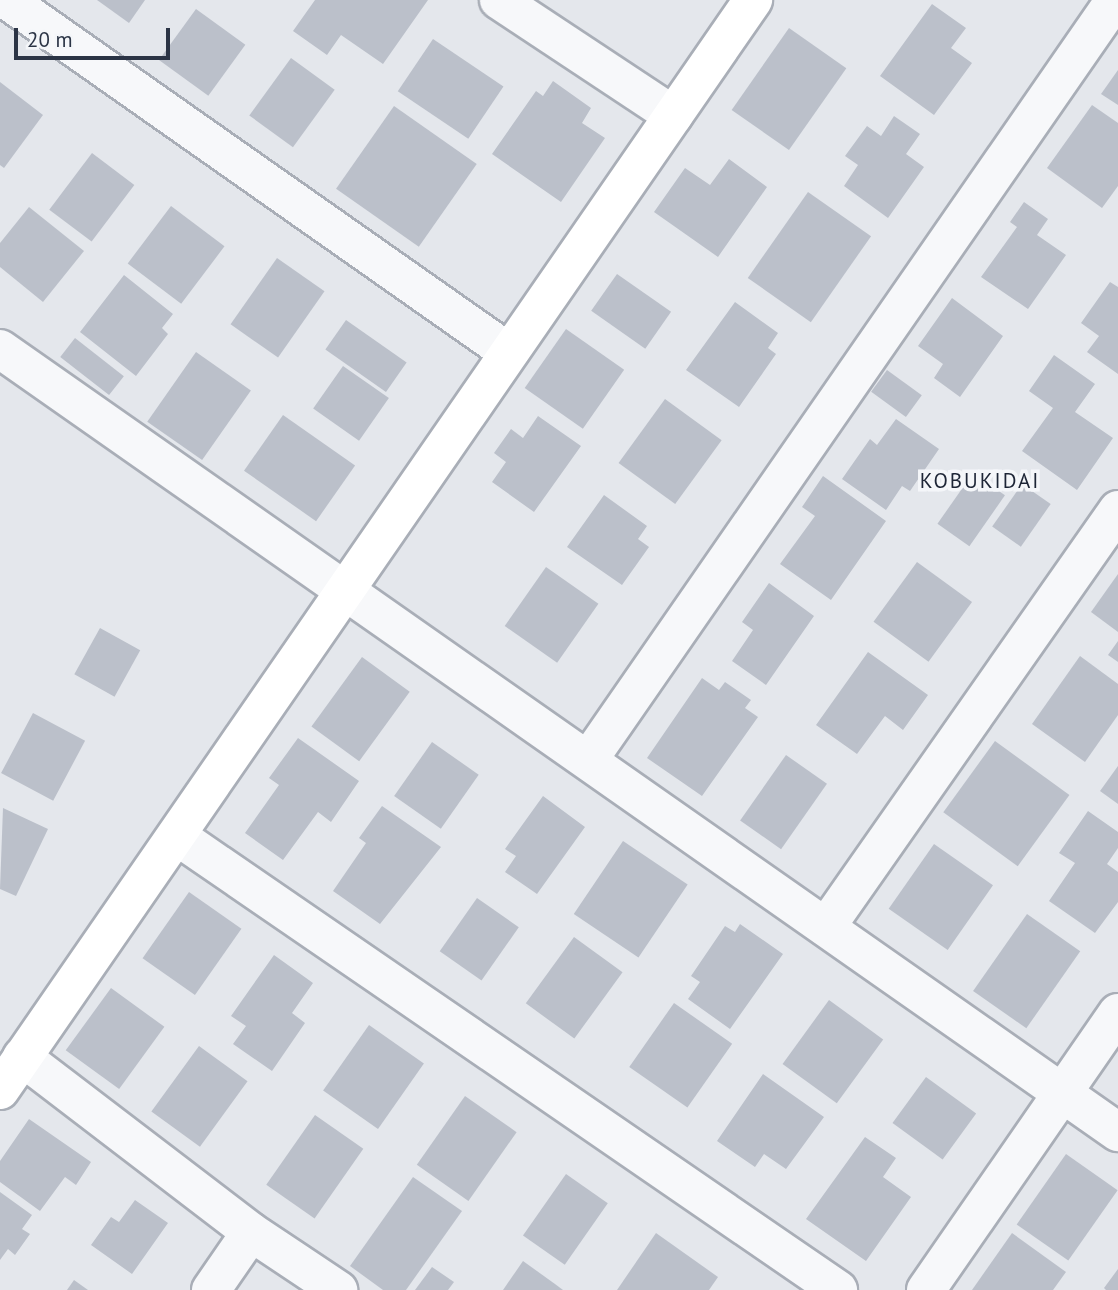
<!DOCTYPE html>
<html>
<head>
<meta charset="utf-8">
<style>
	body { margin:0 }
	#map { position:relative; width:1118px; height:1290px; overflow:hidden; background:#e4e7ec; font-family:"PT Sans",sans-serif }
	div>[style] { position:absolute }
	.building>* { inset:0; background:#bbc0ca; transform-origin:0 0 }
	.roads { filter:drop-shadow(2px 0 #a9aeb7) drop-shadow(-2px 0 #a9aeb7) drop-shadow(0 2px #a9aeb7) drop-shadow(0 -2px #a9aeb7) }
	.street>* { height:38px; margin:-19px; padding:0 19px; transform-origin:19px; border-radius:19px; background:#f7f8fa }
	.secondary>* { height:38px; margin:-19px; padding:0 19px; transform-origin:19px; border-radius:19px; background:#fff }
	span { translate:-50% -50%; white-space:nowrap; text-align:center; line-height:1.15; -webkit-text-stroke:7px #f4f6f9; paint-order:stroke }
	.neighbourhood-label { font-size:21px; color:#1d2536; letter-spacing:2px }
	.scale { position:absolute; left:14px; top:28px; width:156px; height:32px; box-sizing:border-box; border:4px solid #2b3445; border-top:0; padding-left:9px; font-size:21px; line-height:24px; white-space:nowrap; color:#2b3445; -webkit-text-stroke:5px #f4f6f9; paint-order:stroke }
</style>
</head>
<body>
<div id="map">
	<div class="building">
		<i style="clip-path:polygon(97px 0,145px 0,129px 23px)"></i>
		<i style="clip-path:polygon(315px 0,428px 0,383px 64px,341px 35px,327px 55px,293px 31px)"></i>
		<i style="clip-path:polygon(932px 4px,966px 28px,951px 48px,972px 63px,934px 115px,880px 76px)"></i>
		<i style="left:196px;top:9px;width:61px;height:63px;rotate:36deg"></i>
		<i style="left:789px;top:28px;width:70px;height:100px;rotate:35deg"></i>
		<i style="left:433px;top:39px;width:85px;height:63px;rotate:34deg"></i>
		<i style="left:291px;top:58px;width:54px;height:71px;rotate:36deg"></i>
		<i style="clip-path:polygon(1118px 70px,1118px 105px,1101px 94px)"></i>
		<i style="clip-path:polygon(553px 81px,591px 108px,582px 123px,605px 138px,561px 202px,492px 154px,536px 91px,543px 96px)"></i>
		<i style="clip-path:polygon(0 82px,43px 115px,4px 168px,0 165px)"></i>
		<i style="clip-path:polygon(1092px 105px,1118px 123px,1118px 186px,1102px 208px,1047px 168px)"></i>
		<i style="left:394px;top:106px;width:101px;height:101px;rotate:35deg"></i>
		<i style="clip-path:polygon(894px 116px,920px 134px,906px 154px,924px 167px,888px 218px,844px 186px,858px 165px,845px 156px,867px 126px,881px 136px)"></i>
		<i style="left:92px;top:153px;width:53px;height:71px;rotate:37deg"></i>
		<i style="clip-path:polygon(729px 159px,767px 187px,718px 257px,654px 212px,685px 168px,710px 185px)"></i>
		<i style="left:808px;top:192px;width:77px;height:105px;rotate:35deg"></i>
		<i style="clip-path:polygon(1024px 202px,1048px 219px,1037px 235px,1066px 255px,1028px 309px,981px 277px,1017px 227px,1010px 222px)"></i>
		<i style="left:171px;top:206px;width:67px;height:72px;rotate:37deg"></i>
		<i style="clip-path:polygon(29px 207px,84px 251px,43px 302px,0 267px,0 243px)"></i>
		<i style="left:277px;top:258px;width:58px;height:81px;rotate:35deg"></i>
		<i style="left:617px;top:274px;width:66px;height:45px;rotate:35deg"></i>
		<i style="clip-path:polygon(124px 275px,173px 314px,162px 328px,168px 334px,136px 376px,80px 332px)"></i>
		<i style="clip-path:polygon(1110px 282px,1118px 287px,1118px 374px,1087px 352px,1099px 336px,1081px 323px)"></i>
		<i style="clip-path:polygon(952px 298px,1003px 336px,960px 397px,934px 378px,943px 364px,918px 346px)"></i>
		<i style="clip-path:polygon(735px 302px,778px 333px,768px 348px,776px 354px,739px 407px,686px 370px)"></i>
		<i style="left:346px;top:320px;width:74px;height:36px;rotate:35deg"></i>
		<i style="left:566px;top:329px;width:71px;height:72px;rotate:35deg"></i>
		<i style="left:75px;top:338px;width:62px;height:24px;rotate:38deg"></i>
		<i style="left:196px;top:352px;width:67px;height:85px;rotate:35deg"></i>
		<i style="clip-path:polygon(1054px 355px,1095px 384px,1075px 412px,1113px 438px,1077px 490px,1022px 451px,1053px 408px,1029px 391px)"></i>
		<i style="left:343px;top:366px;width:56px;height:52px;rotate:35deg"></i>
		<i style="left:887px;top:370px;width:43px;height:27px;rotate:36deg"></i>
		<i style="left:665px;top:399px;width:70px;height:79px;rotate:36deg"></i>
		<i style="left:283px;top:415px;width:88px;height:68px;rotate:35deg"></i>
		<i style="clip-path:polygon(538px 416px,581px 446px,534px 512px,492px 482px,506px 462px,494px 453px,511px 429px,523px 438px)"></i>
		<i style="clip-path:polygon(896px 419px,939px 449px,910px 491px,902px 486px,886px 510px,842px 479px,870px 439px,877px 445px)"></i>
		<i style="left:973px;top:473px;width:39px;height:62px;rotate:35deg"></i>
		<i style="clip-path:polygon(823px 476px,886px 521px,831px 600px,780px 564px,815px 516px,802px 507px)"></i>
		<i style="left:1022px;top:484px;width:35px;height:52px;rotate:35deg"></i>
		<i style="clip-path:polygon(604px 495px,647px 526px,638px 539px,649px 547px,622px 585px,567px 547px)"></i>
		<i style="left:917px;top:562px;width:68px;height:74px;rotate:36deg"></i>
		<i style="left:546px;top:567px;width:64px;height:72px;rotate:35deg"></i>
		<i style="clip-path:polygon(1118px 574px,1118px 632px,1091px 612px)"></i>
		<i style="clip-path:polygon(769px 583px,814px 616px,766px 685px,732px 661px,753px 630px,742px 622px)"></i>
		<i style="left:100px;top:628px;width:46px;height:53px;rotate:29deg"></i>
		<i style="clip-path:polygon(1118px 641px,1118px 662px,1108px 655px)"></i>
		<i style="clip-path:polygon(868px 652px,928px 695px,903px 730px,885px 716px,857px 754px,816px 725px)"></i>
		<i style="clip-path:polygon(1080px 656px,1118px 684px,1118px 715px,1085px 762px,1032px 724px)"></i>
		<i style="left:362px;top:657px;width:59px;height:86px;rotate:36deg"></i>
		<i style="clip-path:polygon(702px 678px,719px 690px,725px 682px,751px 700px,745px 708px,758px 717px,702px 796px,647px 758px)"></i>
		<i style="left:33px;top:713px;width:59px;height:68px;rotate:28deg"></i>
		<i style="clip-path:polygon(298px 738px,359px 781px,331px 822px,318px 812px,283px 860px,245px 833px,279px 785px,269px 778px)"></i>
		<i style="left:995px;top:741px;width:92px;height:88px;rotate:36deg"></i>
		<i style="left:432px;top:742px;width:57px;height:66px;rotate:35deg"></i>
		<i style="left:786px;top:755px;width:50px;height:80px;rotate:35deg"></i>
		<i style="clip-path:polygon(1118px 766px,1118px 804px,1100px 791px)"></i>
		<i style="clip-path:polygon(543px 796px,585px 827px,537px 894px,505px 872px,516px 856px,505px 849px)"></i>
		<i style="clip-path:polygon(382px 806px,441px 847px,380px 924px,333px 891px,366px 843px,359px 838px)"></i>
		<i style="clip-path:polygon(3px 808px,48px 829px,16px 896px,0 889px)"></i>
		<i style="clip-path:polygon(1088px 811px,1118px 832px,1118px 848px,1107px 864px,1118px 872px,1118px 902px,1095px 933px,1049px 901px,1075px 863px,1059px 853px)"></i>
		<i style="left:623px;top:841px;width:78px;height:88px;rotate:34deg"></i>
		<i style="left:934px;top:844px;width:72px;height:79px;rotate:35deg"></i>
		<i style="left:189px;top:892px;width:64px;height:81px;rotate:35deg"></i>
		<i style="left:477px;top:898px;width:51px;height:65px;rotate:35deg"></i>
		<i style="left:1027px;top:914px;width:65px;height:94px;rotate:35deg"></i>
		<i style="clip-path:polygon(740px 924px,783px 954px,730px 1029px,688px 999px,700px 982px,691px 976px,725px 926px,735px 932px)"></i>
		<i style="left:574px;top:937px;width:60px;height:82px;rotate:36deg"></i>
		<i style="clip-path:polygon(274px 955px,313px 983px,292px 1013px,305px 1023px,272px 1071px,233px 1044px,246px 1026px,231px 1016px)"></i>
		<i style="left:111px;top:988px;width:66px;height:77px;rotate:36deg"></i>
		<i style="left:829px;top:1000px;width:67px;height:79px;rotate:36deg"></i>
		<i style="left:674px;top:1003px;width:71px;height:78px;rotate:35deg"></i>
		<i style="left:369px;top:1025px;width:67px;height:80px;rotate:35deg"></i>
		<i style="left:199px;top:1046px;width:60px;height:81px;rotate:36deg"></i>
		<i style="clip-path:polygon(763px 1074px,824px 1117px,786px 1169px,764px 1154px,755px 1167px,717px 1141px)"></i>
		<i style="left:926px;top:1077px;width:62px;height:57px;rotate:36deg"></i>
		<i style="left:465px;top:1096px;width:63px;height:84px;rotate:35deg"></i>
		<i style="left:315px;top:1115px;width:59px;height:85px;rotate:35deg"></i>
		<i style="clip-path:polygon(29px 1119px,91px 1162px,76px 1185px,65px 1177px,40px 1211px,0 1182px,0 1161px)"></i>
		<i style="clip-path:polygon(865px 1137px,896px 1158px,883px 1177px,911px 1197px,866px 1261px,806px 1219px)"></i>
		<i style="left:1066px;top:1154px;width:63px;height:86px;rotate:35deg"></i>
		<i style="left:566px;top:1174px;width:51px;height:75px;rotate:35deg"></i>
		<i style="clip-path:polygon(413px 1177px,462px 1211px,406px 1290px,383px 1290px,350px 1266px)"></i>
		<i style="clip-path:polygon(0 1192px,32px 1215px,22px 1229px,30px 1234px,15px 1255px,8px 1249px,0 1260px)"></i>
		<i style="clip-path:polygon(135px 1200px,168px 1223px,132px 1274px,91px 1245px,111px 1217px,119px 1222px)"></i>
		<i style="clip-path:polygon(656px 1233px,718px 1277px,709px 1290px,617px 1290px)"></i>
		<i style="clip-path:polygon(1012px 1233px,1066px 1272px,1053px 1290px,972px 1290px)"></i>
		<i style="clip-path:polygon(523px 1261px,555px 1284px,563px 1290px,503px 1290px)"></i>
		<i style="clip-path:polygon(432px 1267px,454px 1282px,448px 1290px,415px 1290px)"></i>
		<i style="clip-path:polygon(1118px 1269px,1118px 1290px,1106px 1290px,1104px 1288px)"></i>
		<i style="clip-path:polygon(74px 1280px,88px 1290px,67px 1290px)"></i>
	</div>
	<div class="roads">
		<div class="street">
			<i style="left:7px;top:0;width:612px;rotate:35.09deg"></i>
			<i style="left:499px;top:0;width:209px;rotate:33.5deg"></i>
			<i style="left:0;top:349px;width:1365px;rotate:35.01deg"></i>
			<i style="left:589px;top:759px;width:923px;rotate:-55.28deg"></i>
			<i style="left:177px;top:836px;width:802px;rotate:34.48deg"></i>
			<i style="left:826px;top:927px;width:509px;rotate:-55deg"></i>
			<i style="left:22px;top:1057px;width:288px;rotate:37.4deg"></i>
			<i style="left:251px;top:1232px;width:105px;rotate:33.7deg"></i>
			<i style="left:211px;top:1290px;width:70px;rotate:-55.4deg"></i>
			<i style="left:926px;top:1290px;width:337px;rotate:-55.3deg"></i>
		</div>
		<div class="secondary">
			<i style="left:0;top:1090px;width:1325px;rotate:-55.36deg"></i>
		</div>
	</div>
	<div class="neighbourhood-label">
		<span style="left:980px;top:481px">KOBUKIDAI</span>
	</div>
	<div class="scale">20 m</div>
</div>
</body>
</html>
